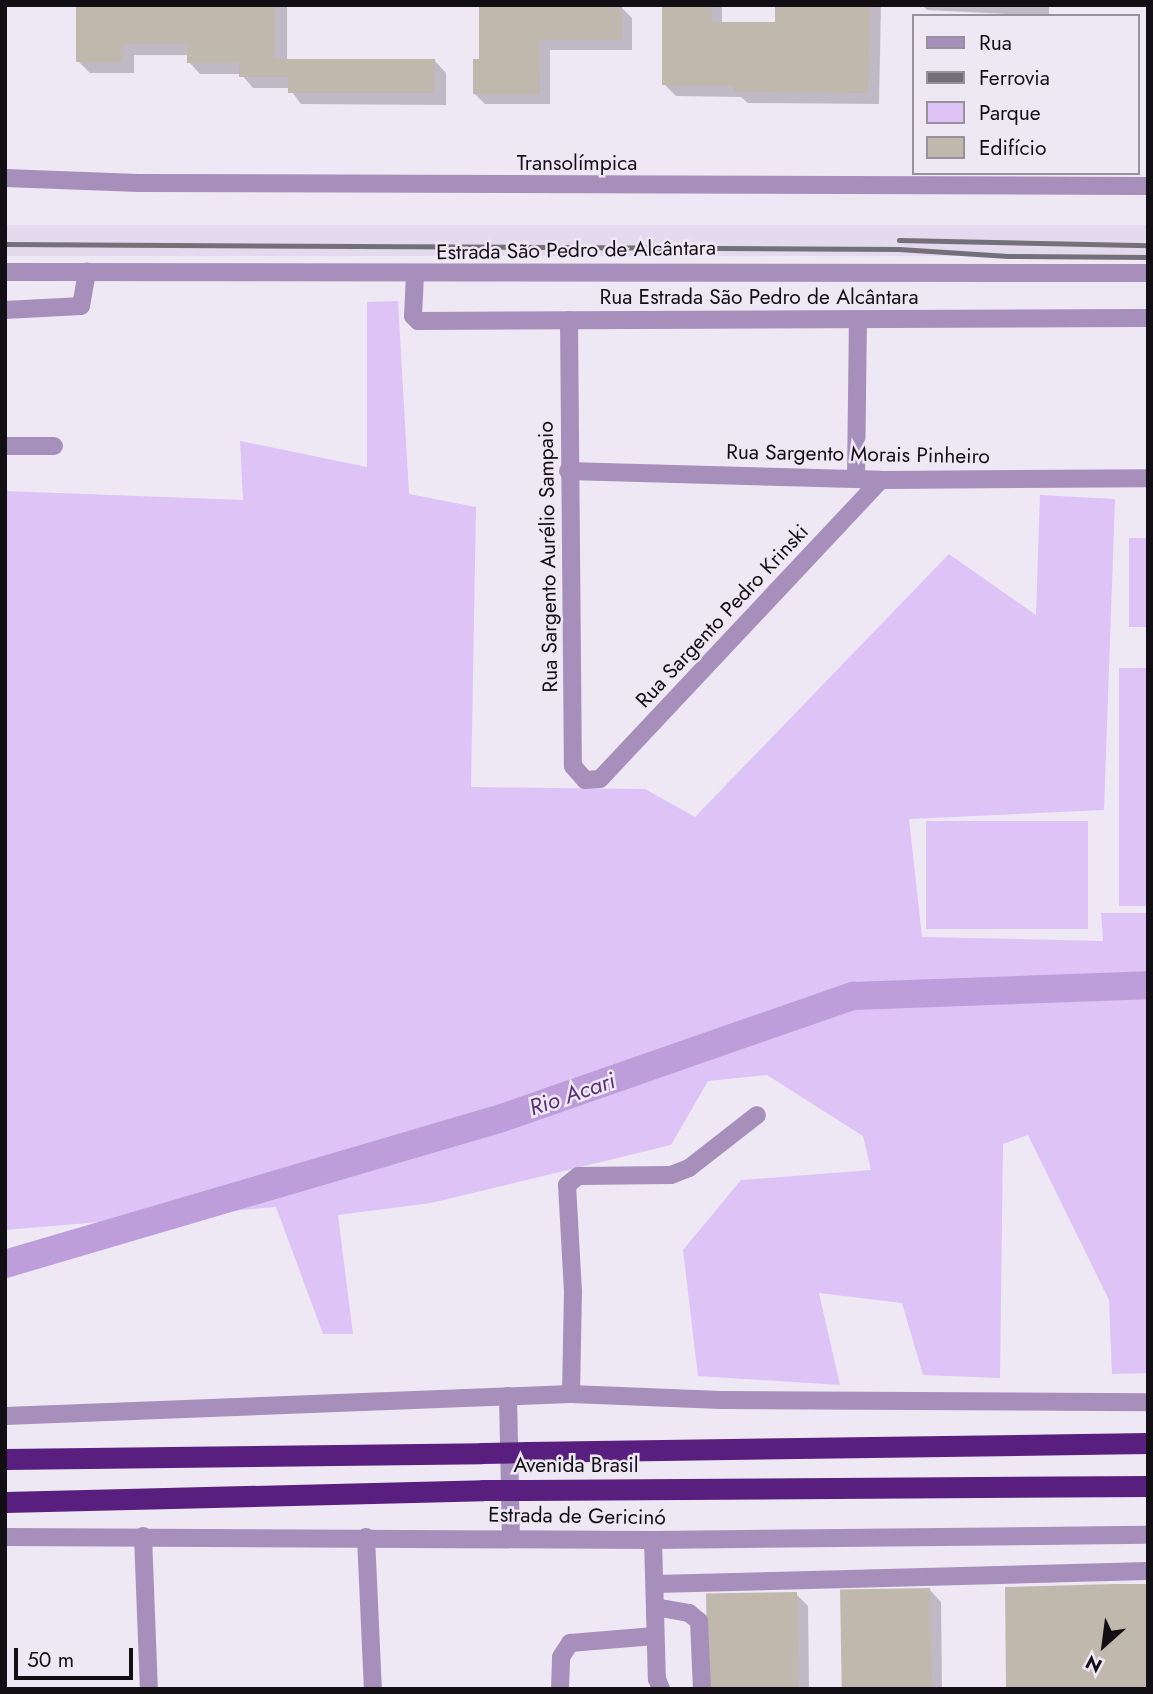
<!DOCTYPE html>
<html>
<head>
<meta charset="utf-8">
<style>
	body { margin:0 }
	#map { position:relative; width:1153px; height:1694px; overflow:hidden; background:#eee8f5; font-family:Jost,sans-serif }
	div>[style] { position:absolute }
	.built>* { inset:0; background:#e4daee; transform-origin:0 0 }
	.green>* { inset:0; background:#ddc3f6; transform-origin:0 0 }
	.shadow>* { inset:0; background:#0003 }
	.river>* { height:28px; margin:-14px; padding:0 14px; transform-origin:14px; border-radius:14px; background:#be9ddb }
	.building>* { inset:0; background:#c0b8ad; transform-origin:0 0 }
	.minor>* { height:18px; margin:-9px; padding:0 9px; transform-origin:9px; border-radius:9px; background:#a78fbc }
	.highway>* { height:21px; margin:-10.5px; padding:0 10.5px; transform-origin:10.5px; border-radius:10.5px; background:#591f7f }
	.rail>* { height:4.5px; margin:-2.25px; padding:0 2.25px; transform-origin:2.25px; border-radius:2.25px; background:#747079 }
	.highway-bridge>* { height:21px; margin:-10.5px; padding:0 10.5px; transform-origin:10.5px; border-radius:10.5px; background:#591f7f }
	span { translate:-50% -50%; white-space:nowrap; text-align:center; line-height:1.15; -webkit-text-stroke:5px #eee8f5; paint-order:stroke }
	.street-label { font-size:21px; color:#120f14 }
	.water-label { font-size:23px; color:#5a307a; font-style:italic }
	.frame { position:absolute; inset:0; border:7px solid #120f14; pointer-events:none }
	.legend { position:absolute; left:912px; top:14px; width:228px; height:161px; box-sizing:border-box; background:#eee8f5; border:2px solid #96919b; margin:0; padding:9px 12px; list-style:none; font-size:21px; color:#120f14 }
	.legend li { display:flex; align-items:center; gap:14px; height:35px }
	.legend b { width:35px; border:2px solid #96919b }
	.north { position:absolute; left:1069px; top:1610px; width:70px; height:70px; -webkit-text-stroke:5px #eee8f5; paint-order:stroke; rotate:208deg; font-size:19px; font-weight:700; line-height:28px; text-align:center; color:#120f14 }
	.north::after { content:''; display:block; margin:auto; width:24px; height:32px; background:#120f14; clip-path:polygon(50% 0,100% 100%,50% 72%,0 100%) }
	.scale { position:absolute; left:14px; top:1648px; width:119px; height:32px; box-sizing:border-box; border:4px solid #120f14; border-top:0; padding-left:9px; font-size:21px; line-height:24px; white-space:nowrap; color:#120f14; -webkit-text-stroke:5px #eee8f5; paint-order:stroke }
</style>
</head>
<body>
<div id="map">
	<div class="built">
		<i style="left:5px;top:225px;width:1143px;height:31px"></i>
	</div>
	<div class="green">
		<i style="clip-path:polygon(398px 301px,409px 494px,476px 507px,471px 787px,645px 789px,695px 817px,949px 554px,1036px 615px,1040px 495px,1115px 499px,1104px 810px,909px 819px,922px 937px,1103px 941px,1101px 913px,1148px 913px,1148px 1373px,1112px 1374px,1109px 1300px,1028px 1135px,1003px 1144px,1000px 1378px,923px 1375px,902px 1303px,819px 1293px,840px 1385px,698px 1376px,683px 1250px,741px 1180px,871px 1170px,863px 1136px,767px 1075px,708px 1081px,671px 1145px,431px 1203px,338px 1215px,353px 1334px,323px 1334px,276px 1207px,5px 1230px,5px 491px,243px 500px,240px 441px,367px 467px,367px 302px)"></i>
		<i style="left:1129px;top:538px;width:19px;height:89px"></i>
		<i style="left:1119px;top:668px;width:29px;height:238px"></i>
		<i style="left:926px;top:821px;width:162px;height:108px"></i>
	</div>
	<div class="shadow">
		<i style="clip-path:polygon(78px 5px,287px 5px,287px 61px,435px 61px,446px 73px,446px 105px,301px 104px,289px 88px,253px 88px,241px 74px,200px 74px,189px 62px,188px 55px,134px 55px,134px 73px,90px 73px,78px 61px)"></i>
		<i style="clip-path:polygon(664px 5px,722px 5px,722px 24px,776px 24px,776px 5px,881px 5px,879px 104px,748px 103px,741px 97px,676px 96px,664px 84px)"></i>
		<i style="clip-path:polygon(922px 5px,1049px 5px,1049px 16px,927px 10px)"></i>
		<i style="clip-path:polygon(621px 7px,632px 18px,632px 50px,550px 50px,550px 104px,485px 104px,474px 93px,474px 61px)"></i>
		<i style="clip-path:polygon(930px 1590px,941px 1602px,942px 1689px,842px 1689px)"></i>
		<i style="clip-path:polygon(796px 1594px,808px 1606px,809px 1689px,715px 1689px)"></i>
	</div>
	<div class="river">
		<i style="left:5px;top:1264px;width:518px;rotate:-16.37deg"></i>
		<i style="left:502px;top:1118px;width:372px;rotate:-19.2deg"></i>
		<i style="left:853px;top:996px;width:295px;rotate:-2.1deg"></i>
	</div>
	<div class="building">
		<i style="clip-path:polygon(76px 5px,275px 5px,275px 59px,435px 59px,435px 93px,288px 93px,288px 77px,239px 77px,239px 63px,187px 63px,187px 44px,122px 44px,123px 62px,76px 62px)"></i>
		<i style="clip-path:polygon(479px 5px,622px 5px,622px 40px,539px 40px,540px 94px,473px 94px,473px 59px,479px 59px)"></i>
		<i style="clip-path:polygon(662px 5px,711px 5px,711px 22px,775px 22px,775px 5px,870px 5px,868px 93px,734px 92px,734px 86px,662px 85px)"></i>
		<i style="clip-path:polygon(1115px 1584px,1148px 1584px,1148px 1689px,1006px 1689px,1005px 1587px)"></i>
		<i style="left:930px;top:1588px;width:101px;height:90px;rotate:89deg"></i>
		<i style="left:797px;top:1592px;width:97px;height:91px;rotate:89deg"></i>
	</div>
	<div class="minor">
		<i style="left:5px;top:178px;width:134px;rotate:2.1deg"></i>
		<i style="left:139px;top:183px;width:1009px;rotate:0.17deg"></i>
		<i style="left:5px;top:272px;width:1143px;rotate:0.05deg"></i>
		<i style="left:415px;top:275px;width:41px;rotate:92.8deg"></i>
		<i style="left:413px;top:316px;width:7px;rotate:45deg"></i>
		<i style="left:418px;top:321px;width:730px;rotate:-0.24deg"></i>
		<i style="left:5px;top:310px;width:76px;rotate:-3deg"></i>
		<i style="left:81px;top:306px;width:35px;rotate:-80deg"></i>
		<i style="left:569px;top:320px;width:446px;rotate:89.5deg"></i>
		<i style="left:573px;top:766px;width:18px;rotate:49deg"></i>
		<i style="left:585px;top:780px;width:15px;rotate:-4deg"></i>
		<i style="left:600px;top:779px;width:410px;rotate:-46.8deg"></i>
		<i style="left:5px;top:446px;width:49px"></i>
		<i style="left:568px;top:471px;width:313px;rotate:1.6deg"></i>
		<i style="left:881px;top:480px;width:267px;rotate:-0.4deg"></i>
		<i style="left:856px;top:479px;width:159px;rotate:-89.3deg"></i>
		<i style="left:571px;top:1394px;width:102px;rotate:-88.9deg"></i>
		<i style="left:573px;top:1292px;width:107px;rotate:-93.2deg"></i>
		<i style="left:567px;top:1185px;width:14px;rotate:-39deg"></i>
		<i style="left:578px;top:1176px;width:93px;rotate:-0.6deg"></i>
		<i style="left:671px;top:1175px;width:19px;rotate:-21deg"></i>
		<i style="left:689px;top:1168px;width:86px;rotate:-37.9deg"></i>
		<i style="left:508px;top:1396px;width:143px;rotate:88.8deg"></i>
		<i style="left:5px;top:1416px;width:566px;rotate:-2.23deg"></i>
		<i style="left:571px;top:1394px;width:150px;rotate:2.3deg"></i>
		<i style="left:721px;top:1400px;width:427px;rotate:0.3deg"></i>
		<i style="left:143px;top:1536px;width:153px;rotate:87.8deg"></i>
		<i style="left:5px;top:1537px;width:648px;rotate:0.27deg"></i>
		<i style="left:653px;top:1540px;width:495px;rotate:-0.6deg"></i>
		<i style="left:366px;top:1537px;width:152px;rotate:87.4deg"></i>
		<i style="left:653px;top:1540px;width:139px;rotate:88.4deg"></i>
		<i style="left:657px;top:1679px;width:11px;rotate:68deg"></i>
		<i style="left:655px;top:1584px;width:493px;rotate:-1.5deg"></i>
		<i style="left:655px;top:1607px;width:35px;rotate:10deg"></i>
		<i style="left:689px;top:1613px;width:13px;rotate:39deg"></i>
		<i style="left:699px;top:1621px;width:68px;rotate:87.5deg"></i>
		<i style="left:560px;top:1689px;width:32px;rotate:-88deg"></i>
		<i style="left:561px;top:1657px;width:17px;rotate:-57deg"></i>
		<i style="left:570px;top:1643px;width:85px;rotate:-4.7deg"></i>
	</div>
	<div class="highway">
		<i style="left:528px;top:1452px;width:620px;rotate:-0.83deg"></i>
		<i style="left:5px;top:1459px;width:477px;rotate:-0.7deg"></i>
		<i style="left:527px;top:1490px;width:621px;rotate:-0.37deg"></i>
		<i style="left:5px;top:1502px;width:478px;rotate:-1.4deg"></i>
	</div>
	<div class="rail">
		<i style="left:899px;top:240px;width:249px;rotate:1.2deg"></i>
		<i style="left:5px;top:244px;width:894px;rotate:0.32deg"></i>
		<i style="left:899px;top:249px;width:109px;rotate:3.7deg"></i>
		<i style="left:1008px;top:256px;width:140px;rotate:0.4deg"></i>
	</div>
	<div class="highway-bridge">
		<i style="left:482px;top:1453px;width:46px;rotate:-1.2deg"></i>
		<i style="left:483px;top:1490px;width:44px"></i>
	</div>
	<div class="street-label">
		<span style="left:577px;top:163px">Transolímpica</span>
		<span style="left:576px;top:250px;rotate:-1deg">Estrada São Pedro de Alcântara</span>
		<span style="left:759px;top:297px">Rua Estrada São Pedro de Alcântara</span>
		<span style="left:858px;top:454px;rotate:1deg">Rua Sargento Morais Pinheiro</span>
		<span style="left:548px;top:557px;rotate:-91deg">Rua Sargento Aurélio Sampaio</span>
		<span style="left:722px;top:616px;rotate:-47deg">Rua Sargento Pedro Krinski</span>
		<span style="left:576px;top:1465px">Avenida Brasil</span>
		<span style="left:577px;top:1516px;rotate:1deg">Estrada de Gericinó</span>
	</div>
	<div class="water-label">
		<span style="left:572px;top:1094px;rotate:-19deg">Rio Acari</span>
	</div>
	<div class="frame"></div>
	<ul class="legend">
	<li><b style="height:9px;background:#a78fbc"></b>Rua</li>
	<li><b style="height:9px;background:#747079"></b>Ferrovia</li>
	<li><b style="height:19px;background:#ddc3f6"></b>Parque</li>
	<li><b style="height:19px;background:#c0b8ad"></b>Edifício</li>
	</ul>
	<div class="north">N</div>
	<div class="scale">50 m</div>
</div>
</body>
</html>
